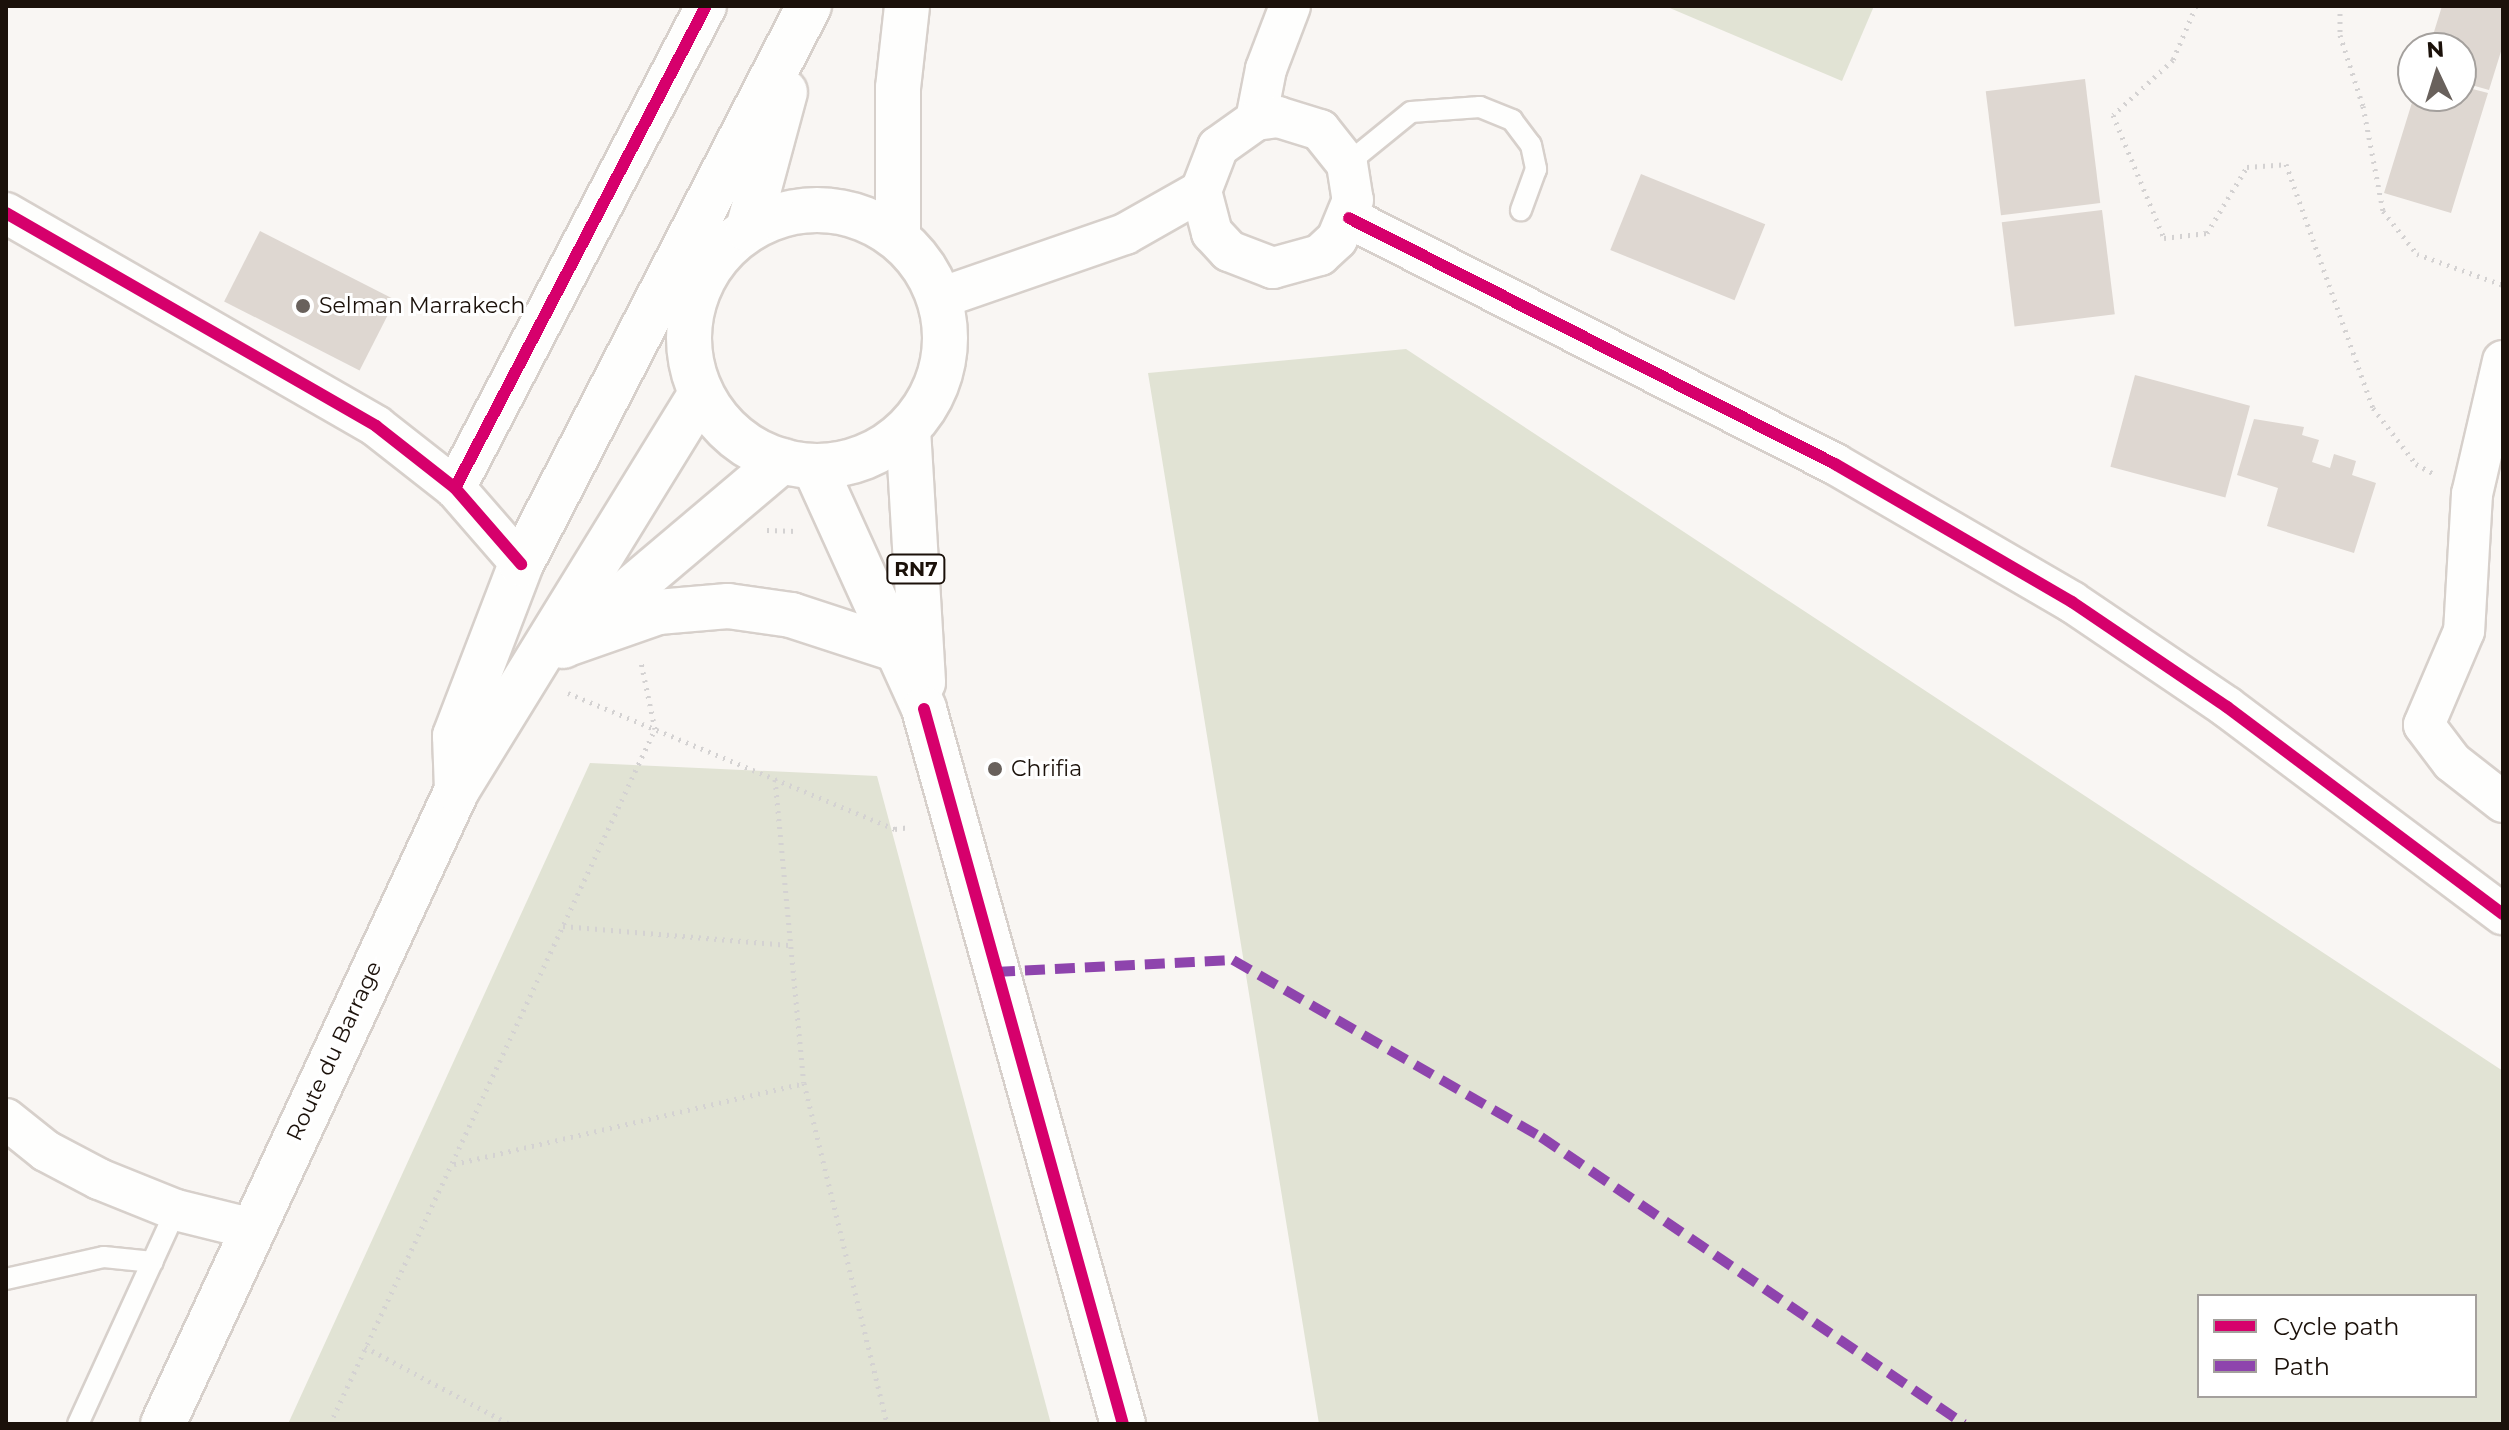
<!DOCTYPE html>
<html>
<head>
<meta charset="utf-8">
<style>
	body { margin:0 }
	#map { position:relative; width:2509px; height:1430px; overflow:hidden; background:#f9f6f3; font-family:Montserrat,sans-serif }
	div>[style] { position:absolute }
	.green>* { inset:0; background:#e1e3d4 }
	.building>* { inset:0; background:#ded7d1; transform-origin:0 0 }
	.path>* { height:5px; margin-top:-2.5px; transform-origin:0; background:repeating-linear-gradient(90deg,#d4d2d2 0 2px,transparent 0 8px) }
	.roads { filter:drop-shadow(2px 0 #d7d0cb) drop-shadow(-2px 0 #d7d0cb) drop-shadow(0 2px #d7d0cb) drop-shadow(0 -2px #d7d0cb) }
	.service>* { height:20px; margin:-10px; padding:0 10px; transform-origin:10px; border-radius:10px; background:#fefefd }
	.minor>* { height:40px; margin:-20px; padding:0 20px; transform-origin:20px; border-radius:20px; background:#fefefd }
	.secondary>* { height:44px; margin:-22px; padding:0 22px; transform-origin:22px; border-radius:22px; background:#fefefd }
	.primary>* { height:44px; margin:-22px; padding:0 22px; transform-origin:22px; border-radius:22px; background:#fefefd }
	.primary>.ring { margin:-22px; padding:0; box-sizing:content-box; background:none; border:44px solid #fefefd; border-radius:50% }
	.quiet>* { height:10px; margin-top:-5px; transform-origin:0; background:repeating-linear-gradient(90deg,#8e44ad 0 20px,transparent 0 30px) }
	.cycleway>* { height:12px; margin:-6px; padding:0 6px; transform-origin:6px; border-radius:6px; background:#d6006c }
	.dots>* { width:22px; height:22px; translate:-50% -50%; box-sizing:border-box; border:4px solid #fff; border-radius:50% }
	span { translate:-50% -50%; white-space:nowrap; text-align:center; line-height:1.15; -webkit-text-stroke:6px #fff; paint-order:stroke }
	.shield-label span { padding:2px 6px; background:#fff; border:2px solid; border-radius:6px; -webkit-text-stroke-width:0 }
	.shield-label { font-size:20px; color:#1b110a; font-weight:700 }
	.poi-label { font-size:22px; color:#1b110a }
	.left { translate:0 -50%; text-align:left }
	.street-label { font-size:22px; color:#1b110a }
	.frame { position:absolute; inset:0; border:8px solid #1b110a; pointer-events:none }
	.legend { position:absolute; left:2197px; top:1294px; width:280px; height:104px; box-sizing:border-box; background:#fff; border:2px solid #a4a09d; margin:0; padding:10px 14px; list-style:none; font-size:24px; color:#1b110a }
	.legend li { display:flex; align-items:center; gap:16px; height:40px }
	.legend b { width:40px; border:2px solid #a4a09d }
	.north { position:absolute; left:2397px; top:32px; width:80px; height:80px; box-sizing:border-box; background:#fff; border:2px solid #a4a09d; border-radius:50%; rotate:356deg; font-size:22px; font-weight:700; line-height:32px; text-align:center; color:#1b110a }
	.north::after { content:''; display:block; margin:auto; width:28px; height:36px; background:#69615c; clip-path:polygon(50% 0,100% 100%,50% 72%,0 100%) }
</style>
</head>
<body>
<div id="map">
	<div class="green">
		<i style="clip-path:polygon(1665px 6px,1874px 6px,1842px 81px)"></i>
		<i style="clip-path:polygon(evenodd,1406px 349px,2503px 1071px,2503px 1424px,1319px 1424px,1148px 373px,1406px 349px,2199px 1296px,2475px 1296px,2475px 1396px,2199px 1396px,2199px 1296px)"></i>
		<i style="clip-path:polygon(590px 763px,877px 776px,1051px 1424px,288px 1424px)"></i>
	</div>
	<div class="building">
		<i style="clip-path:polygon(2442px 6px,2503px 6px,2503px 45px,2489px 90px,2461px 82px,2461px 48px,2429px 48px)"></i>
		<i style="left:2085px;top:79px;width:125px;height:100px;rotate:83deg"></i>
		<i style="clip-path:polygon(2461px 86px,2488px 93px,2451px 213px,2384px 193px,2414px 96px,2461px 96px)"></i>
		<i style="left:1641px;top:174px;width:134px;height:82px;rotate:22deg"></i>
		<i style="left:2102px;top:210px;width:105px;height:101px;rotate:83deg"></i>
		<i style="left:260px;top:231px;width:152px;height:79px;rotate:27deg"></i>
		<i style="left:2135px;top:375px;width:119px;height:95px;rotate:15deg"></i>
		<i style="clip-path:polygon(2254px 419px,2304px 427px,2302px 435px,2319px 440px,2312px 462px,2330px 468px,2334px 454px,2356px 461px,2352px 475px,2376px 483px,2354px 553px,2267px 526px,2278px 488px,2237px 475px)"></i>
	</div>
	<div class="path">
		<i style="left:2196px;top:6px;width:59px;rotate:113.1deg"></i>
		<i style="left:2173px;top:60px;width:81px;rotate:137.5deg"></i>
		<i style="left:2113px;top:115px;width:133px;rotate:67.5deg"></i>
		<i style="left:2164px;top:238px;width:43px;rotate:-6.6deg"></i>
		<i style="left:2207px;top:233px;width:77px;rotate:-58.8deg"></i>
		<i style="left:2247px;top:167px;width:39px;rotate:-4deg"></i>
		<i style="left:2286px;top:164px;width:259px;rotate:70.4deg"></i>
		<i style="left:2373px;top:408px;width:71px;rotate:52.5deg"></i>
		<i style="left:2416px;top:464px;width:21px;rotate:29deg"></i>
		<i style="left:2340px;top:6px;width:29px;rotate:90deg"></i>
		<i style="left:2340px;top:35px;width:75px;rotate:72.1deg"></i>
		<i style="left:2363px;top:106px;width:107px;rotate:79.2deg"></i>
		<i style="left:2383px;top:211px;width:55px;rotate:51.7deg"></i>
		<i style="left:2417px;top:254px;width:91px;rotate:19.8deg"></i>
		<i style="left:767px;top:530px;width:30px;rotate:2deg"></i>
		<i style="left:568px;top:693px;width:354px;rotate:22.6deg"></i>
		<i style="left:895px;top:829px;width:15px;rotate:-8deg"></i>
		<i style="left:775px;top:779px;width:305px;rotate:84.6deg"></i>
		<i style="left:804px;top:1083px;width:351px;rotate:76.3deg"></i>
		<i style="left:563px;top:926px;width:229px;rotate:4.8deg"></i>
		<i style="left:454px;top:1164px;width:359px;rotate:-13deg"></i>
		<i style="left:365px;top:1347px;width:163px;rotate:28.1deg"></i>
		<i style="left:330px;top:1424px;width:767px;rotate:-64.94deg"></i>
		<i style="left:655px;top:729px;width:68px;rotate:-101.8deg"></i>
	</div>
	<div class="roads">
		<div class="service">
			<i style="left:1347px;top:164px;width:82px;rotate:-39.1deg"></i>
			<i style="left:1411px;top:112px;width:69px;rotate:-4.1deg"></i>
			<i style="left:1480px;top:107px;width:35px;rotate:22deg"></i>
			<i style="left:1512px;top:120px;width:31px;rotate:53deg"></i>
			<i style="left:1531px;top:145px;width:25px;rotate:78deg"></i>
			<i style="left:1536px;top:169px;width:44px;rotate:110.1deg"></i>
			<i style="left:6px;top:1279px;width:100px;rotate:-12.7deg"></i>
			<i style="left:104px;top:1257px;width:49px;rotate:5.8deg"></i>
			<i style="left:78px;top:1424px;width:235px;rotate:-65.4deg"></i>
		</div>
		<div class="minor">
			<i style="left:1256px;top:120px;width:52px;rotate:-78.9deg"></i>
			<i style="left:1266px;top:69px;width:67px;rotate:-69.1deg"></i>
			<i style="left:6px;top:213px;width:427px;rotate:29.9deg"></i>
			<i style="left:376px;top:426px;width:100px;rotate:38.1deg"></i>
			<i style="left:455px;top:488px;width:101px;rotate:49deg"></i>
			<i style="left:1349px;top:218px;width:545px;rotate:26.85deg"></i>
			<i style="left:1835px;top:464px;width:274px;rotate:30.2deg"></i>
			<i style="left:2072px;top:602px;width:187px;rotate:34.1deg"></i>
			<i style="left:2227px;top:707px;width:345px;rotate:36.9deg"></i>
			<i style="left:940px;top:298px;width:196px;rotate:-19.1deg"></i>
			<i style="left:1125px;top:234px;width:87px;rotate:-29.5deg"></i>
			<i style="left:1201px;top:191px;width:47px;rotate:-68.9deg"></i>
			<i style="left:1218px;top:147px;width:47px;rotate:-35.4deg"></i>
			<i style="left:1256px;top:120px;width:22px;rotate:-8deg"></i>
			<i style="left:1278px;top:117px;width:44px;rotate:17.2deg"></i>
			<i style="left:1320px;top:130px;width:43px;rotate:51.5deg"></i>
			<i style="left:1347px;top:164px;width:36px;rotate:81deg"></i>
			<i style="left:1353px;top:200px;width:42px;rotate:112.3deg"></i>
			<i style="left:1337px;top:239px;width:23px;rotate:137deg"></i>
			<i style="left:1320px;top:255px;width:49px;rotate:164.5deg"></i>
			<i style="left:1273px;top:268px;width:47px;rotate:-158.9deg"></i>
			<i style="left:1229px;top:251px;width:25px;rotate:-133deg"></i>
			<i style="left:1212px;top:233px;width:43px;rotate:-104.7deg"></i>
			<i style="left:2503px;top:361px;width:137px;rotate:103.1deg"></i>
			<i style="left:2472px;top:494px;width:137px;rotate:93.3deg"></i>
			<i style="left:2464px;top:631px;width:102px;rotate:113.1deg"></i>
			<i style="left:2424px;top:725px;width:46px;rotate:52.9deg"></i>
			<i style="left:2452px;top:762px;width:65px;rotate:38.1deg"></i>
			<i style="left:455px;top:488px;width:543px;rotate:-62.49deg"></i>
			<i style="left:6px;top:1119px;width:51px;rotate:38.7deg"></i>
			<i style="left:46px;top:1151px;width:60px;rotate:27.8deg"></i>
			<i style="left:99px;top:1179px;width:83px;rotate:21.9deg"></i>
			<i style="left:176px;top:1210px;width:79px;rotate:13.9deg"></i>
		</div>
		<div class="secondary">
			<i style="left:563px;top:646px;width:287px;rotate:-40.2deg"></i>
			<i style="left:163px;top:1424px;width:699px;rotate:-65.12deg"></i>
			<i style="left:457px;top:790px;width:465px;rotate:-58.4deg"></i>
		</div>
		<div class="primary">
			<i class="ring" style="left:689px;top:210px;width:212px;height:212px"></i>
			<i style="left:748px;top:229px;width:142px;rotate:-74.9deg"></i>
			<i style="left:898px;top:238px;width:150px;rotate:-90deg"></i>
			<i style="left:898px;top:88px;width:82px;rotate:-83.7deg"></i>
			<i style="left:908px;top:429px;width:254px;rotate:86.6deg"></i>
			<i style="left:814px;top:466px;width:267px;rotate:65.6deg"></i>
			<i style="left:924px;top:709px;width:742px;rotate:74.45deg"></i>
			<i style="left:564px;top:645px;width:100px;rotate:-19.3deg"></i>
			<i style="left:658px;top:612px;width:70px;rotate:-4.9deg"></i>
			<i style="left:728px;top:606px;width:64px;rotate:8.1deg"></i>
			<i style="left:791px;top:615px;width:113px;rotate:18.1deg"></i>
			<i style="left:457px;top:790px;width:54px;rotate:-92.1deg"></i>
			<i style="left:455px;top:736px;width:184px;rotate:-69deg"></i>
			<i style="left:521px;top:564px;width:628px;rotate:-62.7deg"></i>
		</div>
	</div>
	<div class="quiet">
		<i style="left:995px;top:972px;width:238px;rotate:-2.9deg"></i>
		<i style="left:1233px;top:960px;width:355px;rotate:29.9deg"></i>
		<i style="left:1541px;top:1137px;width:511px;rotate:34.16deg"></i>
	</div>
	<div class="cycleway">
		<i style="left:6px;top:213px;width:427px;rotate:29.9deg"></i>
		<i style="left:376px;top:426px;width:100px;rotate:38.1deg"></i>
		<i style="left:455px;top:488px;width:101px;rotate:49deg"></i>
		<i style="left:1349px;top:218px;width:545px;rotate:26.85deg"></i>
		<i style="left:1835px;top:464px;width:274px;rotate:30.2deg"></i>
		<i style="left:2072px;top:602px;width:187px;rotate:34.1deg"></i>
		<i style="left:2227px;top:707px;width:345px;rotate:36.9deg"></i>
		<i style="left:455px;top:488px;width:543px;rotate:-62.49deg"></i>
		<i style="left:924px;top:709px;width:742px;rotate:74.45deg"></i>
	</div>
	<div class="dots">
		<i style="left:303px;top:306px;background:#69615c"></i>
		<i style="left:995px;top:769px;background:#69615c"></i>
	</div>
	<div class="shield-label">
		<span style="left:916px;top:569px">RN7</span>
	</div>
	<div class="poi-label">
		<span class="left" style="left:319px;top:306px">Selman Marrakech</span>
		<span class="left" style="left:1011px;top:769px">Chrifia</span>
	</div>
	<div class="street-label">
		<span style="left:334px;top:1051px;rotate:-65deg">Route du Barrage</span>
	</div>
	<div class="frame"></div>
	<ul class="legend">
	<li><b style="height:10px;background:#d6006c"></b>Cycle path</li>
	<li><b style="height:10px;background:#8e44ad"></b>Path</li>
	</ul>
	<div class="north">N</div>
</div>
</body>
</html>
